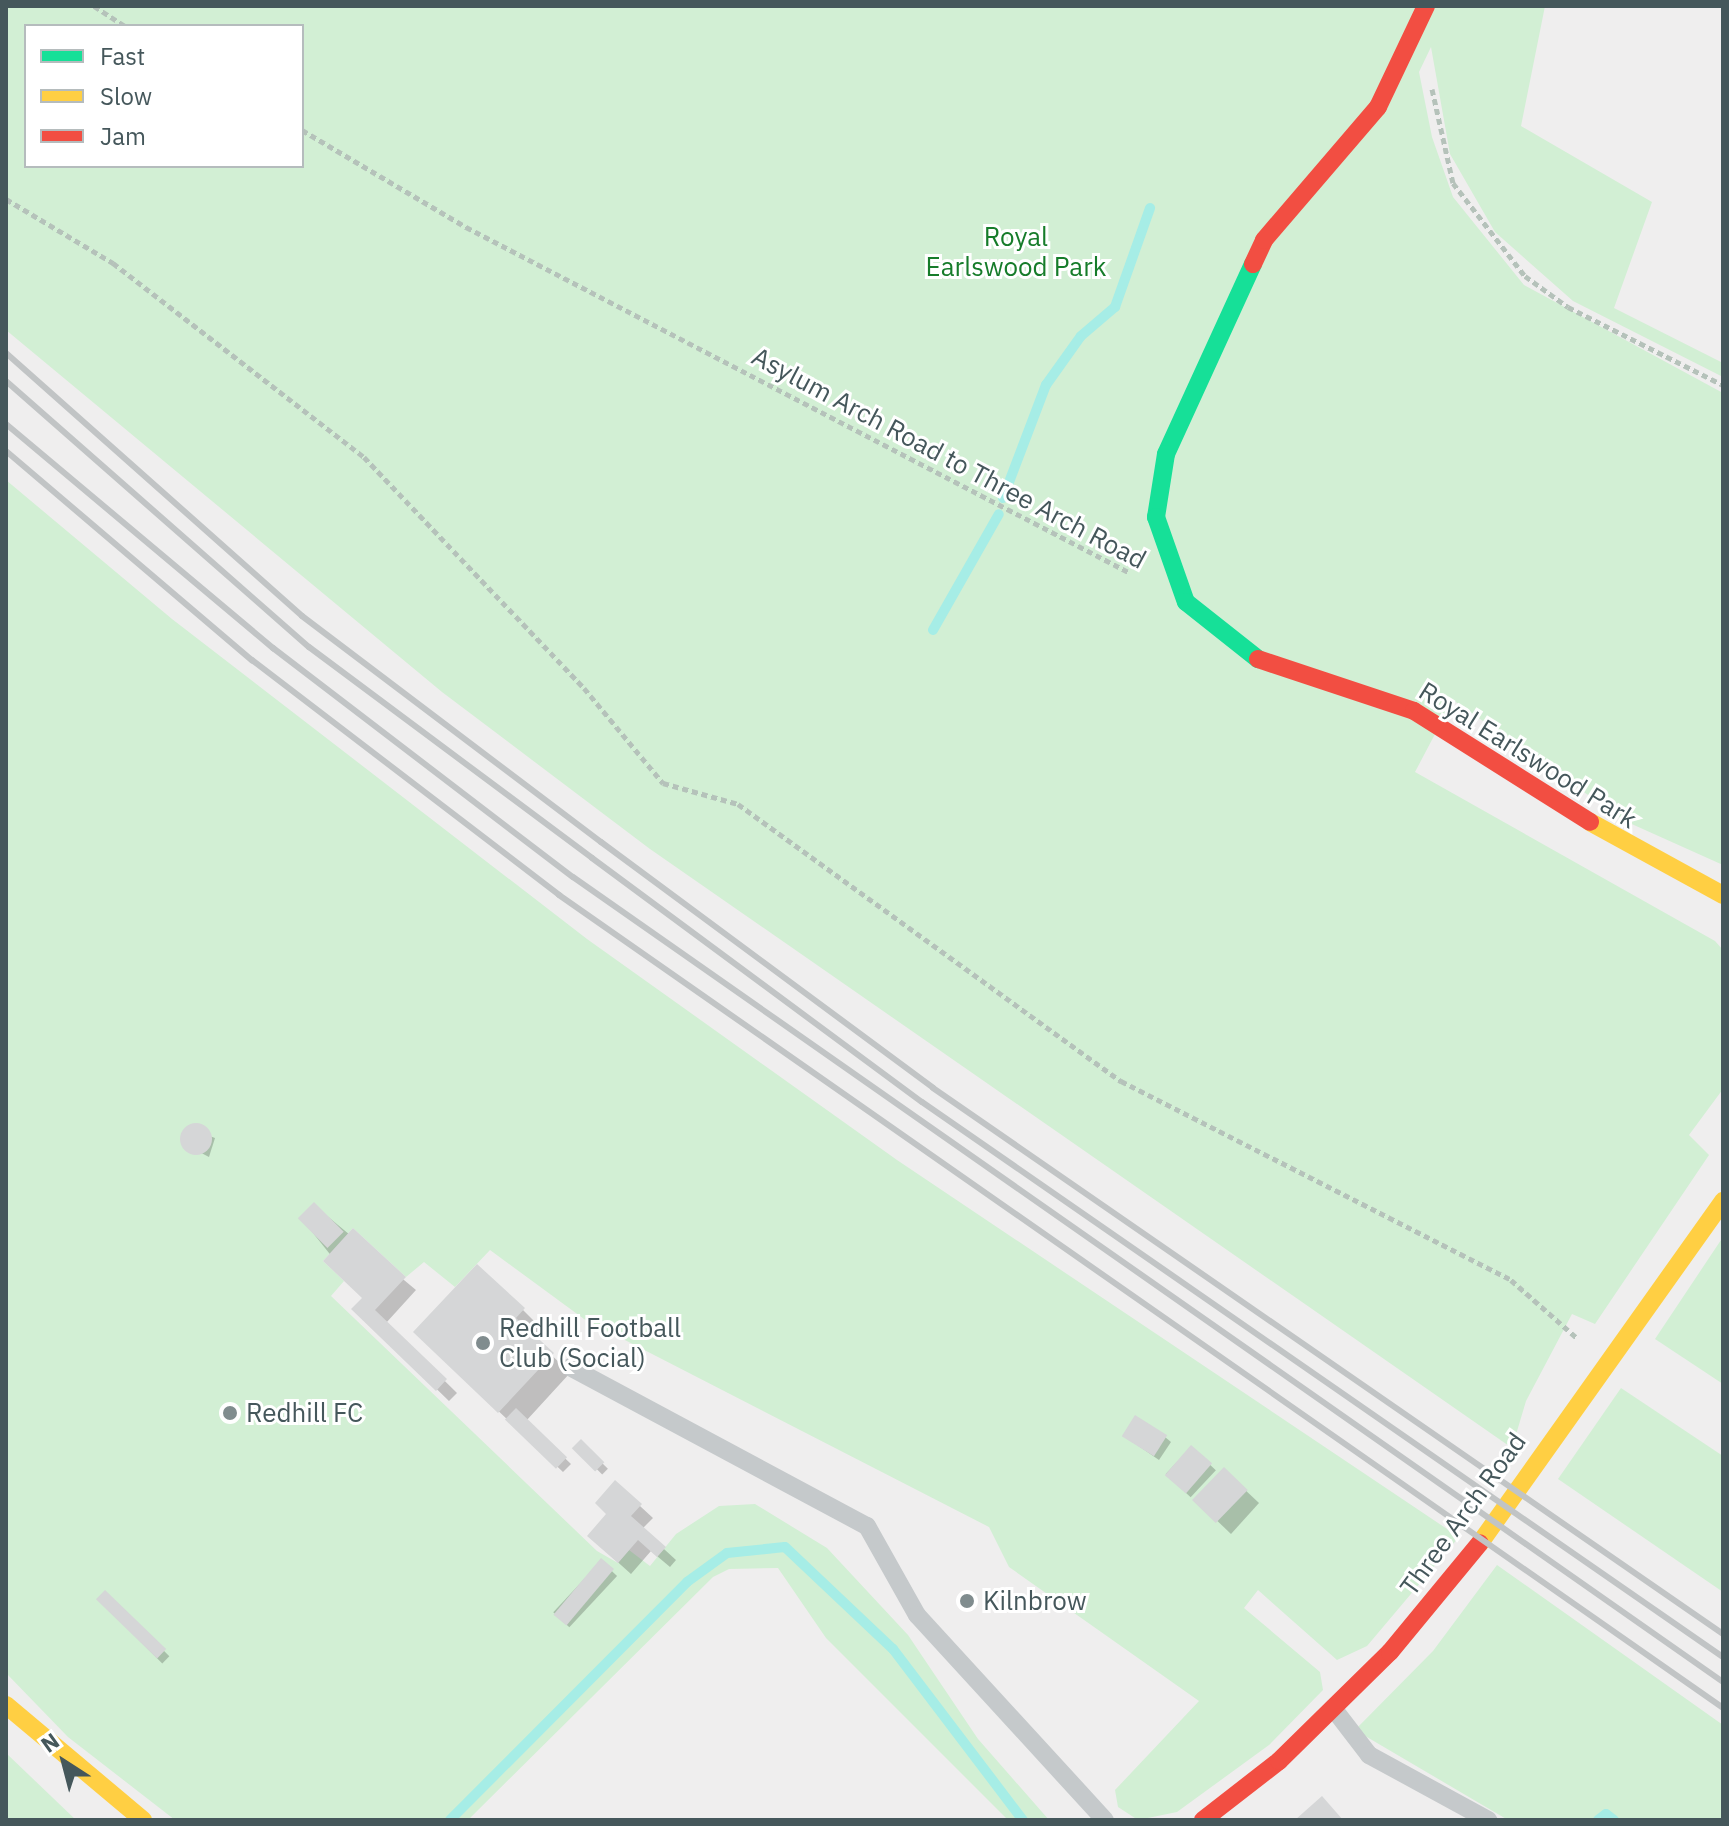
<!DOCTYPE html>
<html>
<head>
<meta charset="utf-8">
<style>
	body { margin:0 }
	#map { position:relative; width:1729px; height:1826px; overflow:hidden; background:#efeeee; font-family:"IBM Plex Sans",sans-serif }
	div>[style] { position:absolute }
	.green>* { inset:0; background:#d2efd4 }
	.shadow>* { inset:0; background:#0003; transform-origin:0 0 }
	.stream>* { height:10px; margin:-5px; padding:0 5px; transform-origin:5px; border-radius:5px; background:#a6ede6 }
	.building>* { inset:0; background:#d5d6d7; transform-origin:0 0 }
	.round { border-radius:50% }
	.path>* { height:5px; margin-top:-2.5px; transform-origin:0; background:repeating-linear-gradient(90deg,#b5c2ba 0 6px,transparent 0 10px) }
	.lane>* { height:18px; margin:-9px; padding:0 9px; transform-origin:9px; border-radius:9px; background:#c5c9cb }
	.fast>* { height:18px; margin:-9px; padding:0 9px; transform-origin:9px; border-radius:9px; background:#16e098 }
	.slow>* { height:18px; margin:-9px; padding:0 9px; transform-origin:9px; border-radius:9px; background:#ffcf43 }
	.jam>* { height:18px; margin:-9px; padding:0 9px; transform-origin:9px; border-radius:9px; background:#f24e42 }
	.rail>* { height:6px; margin:-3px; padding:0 3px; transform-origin:3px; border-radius:3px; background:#c1c4c5 }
	.dots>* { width:22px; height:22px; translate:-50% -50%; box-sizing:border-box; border:4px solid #fff; border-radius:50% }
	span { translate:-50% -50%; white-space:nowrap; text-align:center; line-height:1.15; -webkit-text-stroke:6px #fff; paint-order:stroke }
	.park-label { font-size:26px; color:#167c2a }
	.street-label { font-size:26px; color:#45575b }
	.poi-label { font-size:26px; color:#45575b }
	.left { translate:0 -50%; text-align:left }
	.frame { position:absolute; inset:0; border:8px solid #45575b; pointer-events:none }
	.legend { position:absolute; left:24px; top:24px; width:280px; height:144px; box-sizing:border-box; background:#fff; border:2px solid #b5bcbd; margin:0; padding:10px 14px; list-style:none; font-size:24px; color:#45575b }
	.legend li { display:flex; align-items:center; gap:16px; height:40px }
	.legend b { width:40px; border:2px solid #b5bcbd }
	.north { position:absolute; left:24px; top:1722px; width:80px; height:80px; -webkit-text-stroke:6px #fff; paint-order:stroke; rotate:324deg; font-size:22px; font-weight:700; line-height:32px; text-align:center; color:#45575b }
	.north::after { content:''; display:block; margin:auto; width:28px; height:36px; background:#45575b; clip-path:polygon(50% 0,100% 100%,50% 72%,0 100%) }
</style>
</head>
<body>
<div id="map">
	<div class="green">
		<i style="clip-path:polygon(evenodd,6px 6px,1545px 6px,1521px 126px,1652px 202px,1614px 308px,1723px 363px,1723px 377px,1573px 301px,1495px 232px,1450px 154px,1431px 47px,1419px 72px,1432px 137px,1453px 197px,1524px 285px,1723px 393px,1723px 865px,1625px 821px,1453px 700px,1415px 772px,1715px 941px,1723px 950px,1723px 1089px,1689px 1135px,1709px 1155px,1595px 1324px,1572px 1314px,1526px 1401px,1512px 1448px,650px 849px,442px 692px,6px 330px,6px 6px,26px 26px,302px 26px,302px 166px,26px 166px,26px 26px)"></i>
		<i style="clip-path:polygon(6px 480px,172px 619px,587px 939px,897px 1160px,1459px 1537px,1367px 1646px,1337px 1660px,1258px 1590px,1244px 1608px,1320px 1672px,1323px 1690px,1269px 1745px,1177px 1812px,1138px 1820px,1118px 1807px,1115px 1790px,1199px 1701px,1009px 1567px,989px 1527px,584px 1319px,490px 1250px,455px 1287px,424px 1262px,406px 1277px,353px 1228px,323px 1261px,344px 1281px,331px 1296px,597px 1551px,618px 1563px,629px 1550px,650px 1566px,676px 1534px,719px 1506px,755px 1504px,827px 1548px,908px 1635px,978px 1739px,1049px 1820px,1008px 1820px,826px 1638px,778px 1568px,729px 1569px,713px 1577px,468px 1820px,175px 1820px,68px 1737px,6px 1673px)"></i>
		<i style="clip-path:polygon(1723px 1237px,1723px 1384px,1655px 1339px)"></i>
		<i style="clip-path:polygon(1621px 1388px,1723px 1456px,1723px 1592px,1558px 1479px)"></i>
		<i style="clip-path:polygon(1497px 1565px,1723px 1725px,1723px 1820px,1508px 1820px,1355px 1730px,1433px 1651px)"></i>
		<i style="clip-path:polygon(6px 1753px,76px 1820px,6px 1820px)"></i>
	</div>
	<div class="shadow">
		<i style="clip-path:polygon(188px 1128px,215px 1138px,209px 1157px,184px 1144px)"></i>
		<i style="clip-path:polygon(314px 1205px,416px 1290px,386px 1323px,457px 1393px,449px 1401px,354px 1309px,365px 1298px,301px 1218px)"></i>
		<i style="clip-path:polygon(523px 1310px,541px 1328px,533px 1337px,570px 1373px,526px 1421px,571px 1464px,563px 1472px,434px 1350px)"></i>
		<i style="clip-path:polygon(1124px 1436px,1165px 1437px,1171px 1442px,1159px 1460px)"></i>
		<i style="left:581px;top:1442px;width:38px;height:8px;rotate:45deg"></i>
		<i style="left:1191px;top:1447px;width:34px;height:37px;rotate:43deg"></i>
		<i style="clip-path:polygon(1224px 1470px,1259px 1503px,1231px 1534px,1208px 1512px)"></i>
		<i style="clip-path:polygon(615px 1483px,653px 1518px,642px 1529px,676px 1560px,670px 1567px,651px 1551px,631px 1574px,602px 1548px)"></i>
		<i style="left:601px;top:1561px;width:22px;height:70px;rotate:43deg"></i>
		<i style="left:105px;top:1592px;width:91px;height:10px;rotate:45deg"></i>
	</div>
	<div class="stream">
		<i style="left:1003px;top:498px;width:121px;rotate:-69.2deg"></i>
		<i style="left:1046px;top:385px;width:60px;rotate:-54.5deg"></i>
		<i style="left:1081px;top:336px;width:45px;rotate:-40.5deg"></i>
		<i style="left:1115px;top:307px;width:105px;rotate:-70.5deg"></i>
		<i style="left:933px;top:630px;width:133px;rotate:-60.4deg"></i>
		<i style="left:450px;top:1820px;width:336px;rotate:-45.1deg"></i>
		<i style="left:687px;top:1582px;width:49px;rotate:-35.9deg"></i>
		<i style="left:727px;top:1553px;width:58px;rotate:-5.9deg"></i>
		<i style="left:785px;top:1547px;width:149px;rotate:43.4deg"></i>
		<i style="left:893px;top:1649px;width:215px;rotate:52.8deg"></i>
		<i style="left:1598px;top:1820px;width:10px;rotate:-37deg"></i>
		<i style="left:1606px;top:1814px;width:10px;rotate:37deg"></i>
	</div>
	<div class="building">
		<i class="round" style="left:180px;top:1123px;width:32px;height:32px"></i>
		<i style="left:314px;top:1202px;width:42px;height:23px;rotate:45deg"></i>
		<i style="clip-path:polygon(353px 1228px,406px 1277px,375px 1310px,447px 1379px,436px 1391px,351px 1309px,362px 1298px,323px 1261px)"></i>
		<i style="clip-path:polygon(477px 1264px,525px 1308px,516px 1318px,554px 1353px,498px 1413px,413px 1332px)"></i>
		<i style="left:516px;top:1408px;width:71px;height:16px;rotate:44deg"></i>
		<i style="left:1135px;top:1415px;width:38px;height:25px;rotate:32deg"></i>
		<i style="left:581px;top:1439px;width:33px;height:13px;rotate:45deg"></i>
		<i style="left:1191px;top:1445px;width:28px;height:40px;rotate:41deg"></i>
		<i style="left:1224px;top:1467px;width:33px;height:46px;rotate:44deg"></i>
		<i style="clip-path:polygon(615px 1480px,642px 1504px,631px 1516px,666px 1547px,657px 1557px,638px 1540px,618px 1563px,587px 1536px,606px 1514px,595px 1503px)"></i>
		<i style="left:601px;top:1558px;width:17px;height:74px;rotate:40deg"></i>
		<i style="left:105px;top:1590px;width:85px;height:13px;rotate:44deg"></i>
		<i style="clip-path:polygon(1322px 1796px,1343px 1820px,1295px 1820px)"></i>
	</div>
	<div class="path">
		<i style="left:94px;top:6px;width:37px;rotate:33deg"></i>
		<i style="left:1432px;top:89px;width:96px;rotate:77.4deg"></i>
		<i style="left:1453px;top:183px;width:118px;rotate:52.3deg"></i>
		<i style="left:1525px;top:276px;width:53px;rotate:35.8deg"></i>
		<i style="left:1568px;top:307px;width:174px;rotate:26.7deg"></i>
		<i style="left:302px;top:130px;width:191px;rotate:30.6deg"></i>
		<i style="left:466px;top:227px;width:749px;rotate:27.52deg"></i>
		<i style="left:6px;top:199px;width:125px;rotate:30.9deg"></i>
		<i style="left:113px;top:263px;width:317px;rotate:37.7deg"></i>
		<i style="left:364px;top:457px;width:319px;rotate:46.4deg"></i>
		<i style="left:584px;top:688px;width:124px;rotate:50.3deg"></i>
		<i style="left:663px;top:783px;width:78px;rotate:15.6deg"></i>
		<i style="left:738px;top:804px;width:473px;rotate:35.9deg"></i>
		<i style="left:1121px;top:1081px;width:438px;rotate:27deg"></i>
		<i style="left:1511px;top:1280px;width:88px;rotate:41.3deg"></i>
	</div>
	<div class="lane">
		<i style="left:570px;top:1367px;width:337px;rotate:28.2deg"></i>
		<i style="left:867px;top:1526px;width:102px;rotate:60.7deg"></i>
		<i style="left:917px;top:1615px;width:278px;rotate:47.5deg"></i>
		<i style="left:1333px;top:1708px;width:59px;rotate:52.5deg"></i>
		<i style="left:1369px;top:1755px;width:136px;rotate:28.6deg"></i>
	</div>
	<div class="fast">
		<i style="left:1253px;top:264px;width:209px;rotate:114.6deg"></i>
		<i style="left:1166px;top:454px;width:64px;rotate:99deg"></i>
		<i style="left:1156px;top:517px;width:90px;rotate:70.6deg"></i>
		<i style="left:1186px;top:602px;width:92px;rotate:38.4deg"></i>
	</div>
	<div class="slow">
		<i style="left:1590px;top:822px;width:152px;rotate:28.8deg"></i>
		<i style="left:1480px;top:1543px;width:420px;rotate:-54.6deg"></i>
		<i style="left:6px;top:1705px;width:179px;rotate:40deg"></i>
	</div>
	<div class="jam">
		<i style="left:1253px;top:264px;width:26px;rotate:-65deg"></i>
		<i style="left:1264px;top:240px;width:175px;rotate:-49.4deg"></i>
		<i style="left:1378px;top:107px;width:112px;rotate:-64.6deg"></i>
		<i style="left:1258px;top:659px;width:164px;rotate:18.4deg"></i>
		<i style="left:1414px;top:711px;width:208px;rotate:32.2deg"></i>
		<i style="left:1203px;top:1820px;width:96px;rotate:-37.8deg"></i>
		<i style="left:1279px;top:1761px;width:156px;rotate:-44.5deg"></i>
		<i style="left:1390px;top:1652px;width:141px;rotate:-50.5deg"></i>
	</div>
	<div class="rail">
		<i style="left:6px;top:353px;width:396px;rotate:41.6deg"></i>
		<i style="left:302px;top:616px;width:375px;rotate:37.1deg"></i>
		<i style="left:601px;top:842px;width:413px;rotate:36.5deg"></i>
		<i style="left:933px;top:1088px;width:960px;rotate:34.65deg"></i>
		<i style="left:6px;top:381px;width:403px;rotate:41.3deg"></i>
		<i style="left:309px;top:647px;width:353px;rotate:36.7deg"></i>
		<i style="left:592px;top:858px;width:410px;rotate:36.5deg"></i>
		<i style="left:922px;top:1102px;width:974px;rotate:34.72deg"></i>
		<i style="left:6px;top:424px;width:349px;rotate:40deg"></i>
		<i style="left:273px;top:648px;width:377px;rotate:37.4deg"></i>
		<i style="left:573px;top:877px;width:1404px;rotate:34.99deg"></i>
		<i style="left:6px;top:451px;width:323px;rotate:40.4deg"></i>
		<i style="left:252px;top:660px;width:387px;rotate:37.4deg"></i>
		<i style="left:559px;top:895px;width:1420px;rotate:34.93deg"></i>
	</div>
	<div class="dots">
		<i style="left:483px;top:1343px;background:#808c8e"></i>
		<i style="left:230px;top:1413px;background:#808c8e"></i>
		<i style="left:967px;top:1601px;background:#808c8e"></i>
	</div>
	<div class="park-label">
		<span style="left:1016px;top:252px">Royal<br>Earlswood Park</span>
	</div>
	<div class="street-label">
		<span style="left:949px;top:458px;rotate:28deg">Asylum Arch Road to Three Arch Road</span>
		<span style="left:1528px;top:755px;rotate:32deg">Royal Earlswood Park</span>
		<span style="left:1463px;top:1514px;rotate:-54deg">Three Arch Road</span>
	</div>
	<div class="poi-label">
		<span class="left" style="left:499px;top:1343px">Redhill Football<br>Club (Social)</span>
		<span class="left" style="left:246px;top:1413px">Redhill FC</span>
		<span class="left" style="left:983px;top:1601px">Kilnbrow</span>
	</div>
	<div class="frame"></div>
	<ul class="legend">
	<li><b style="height:10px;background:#16e098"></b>Fast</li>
	<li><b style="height:10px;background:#ffcf43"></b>Slow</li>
	<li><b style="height:10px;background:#f24e42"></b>Jam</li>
	</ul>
	<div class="north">N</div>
</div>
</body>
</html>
